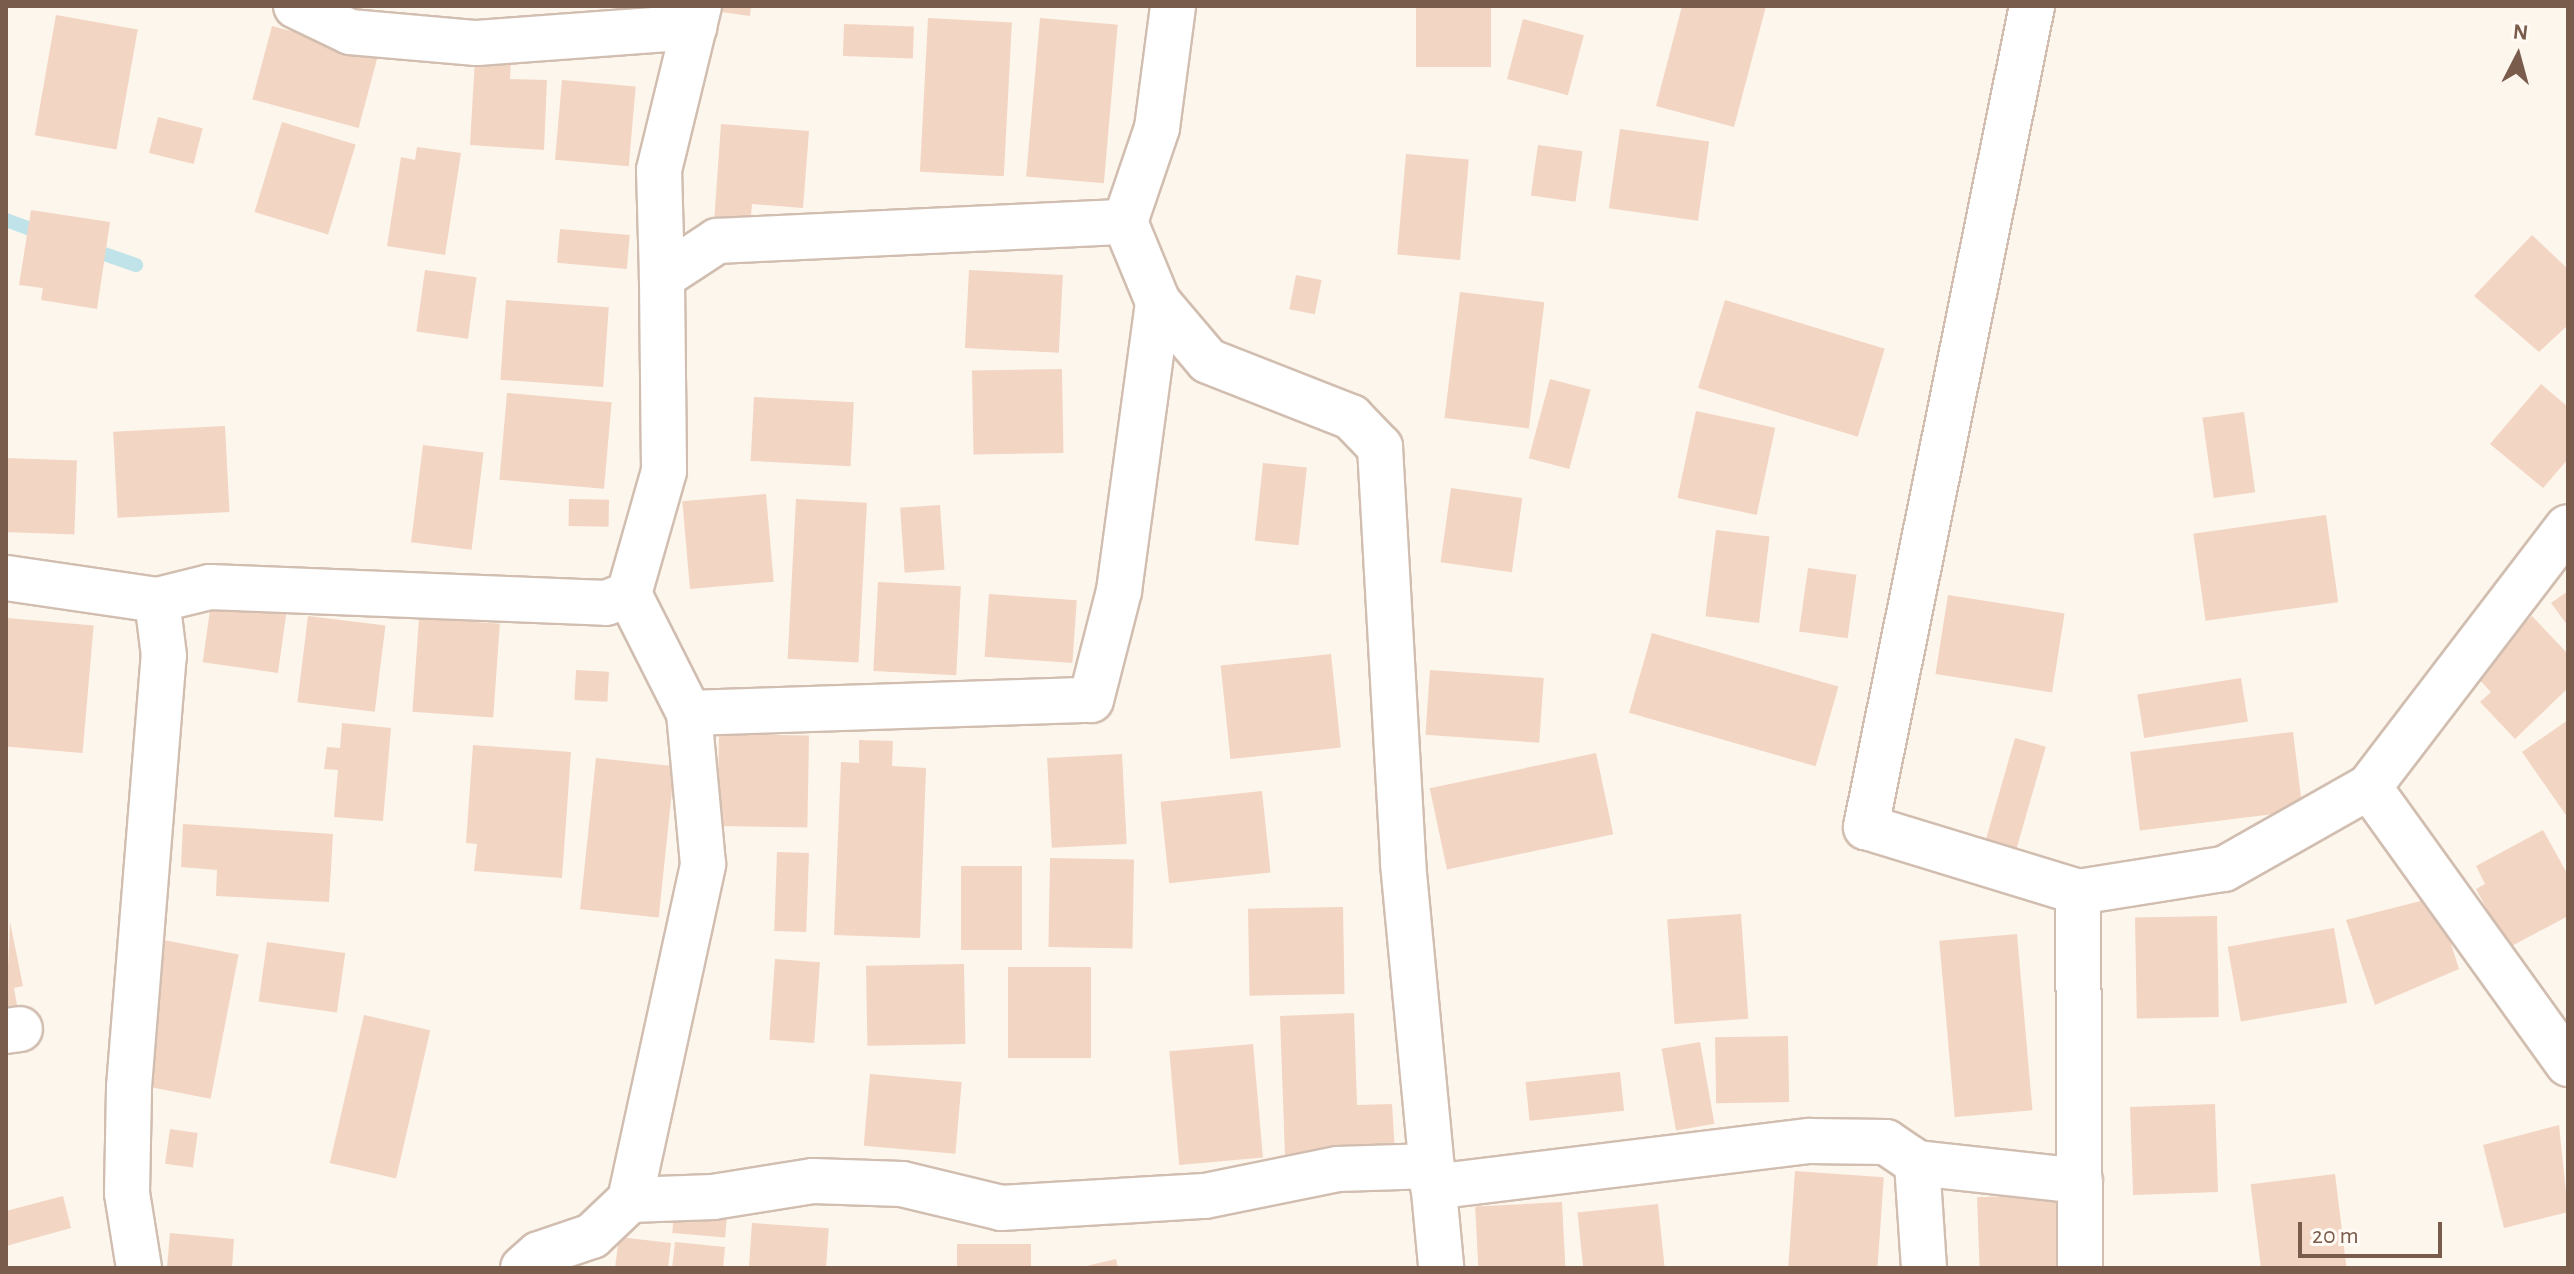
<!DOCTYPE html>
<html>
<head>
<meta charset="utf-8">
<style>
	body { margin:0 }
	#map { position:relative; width:2574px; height:1274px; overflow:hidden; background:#fdf6ec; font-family:"Alegreya Sans",sans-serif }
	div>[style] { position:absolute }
	.stream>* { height:14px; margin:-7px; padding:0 7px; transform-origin:7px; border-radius:7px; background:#bfe3e8 }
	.building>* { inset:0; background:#f3d5c3; transform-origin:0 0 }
	.roads { filter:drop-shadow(2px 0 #d1beb0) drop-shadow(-2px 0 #d1beb0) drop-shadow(0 2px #d1beb0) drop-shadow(0 -2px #d1beb0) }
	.minor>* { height:44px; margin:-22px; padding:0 22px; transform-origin:22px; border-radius:22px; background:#fff }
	span { translate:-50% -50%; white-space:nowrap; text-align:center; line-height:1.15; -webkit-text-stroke:8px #fffaf3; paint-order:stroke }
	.frame { position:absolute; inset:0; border:8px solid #7a5c4d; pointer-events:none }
	.north { position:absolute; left:2478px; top:16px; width:80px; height:80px; -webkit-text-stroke:6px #fffaf3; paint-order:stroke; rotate:6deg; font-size:22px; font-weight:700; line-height:32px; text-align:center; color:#7a5c4d }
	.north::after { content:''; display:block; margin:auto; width:28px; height:36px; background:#7a5c4d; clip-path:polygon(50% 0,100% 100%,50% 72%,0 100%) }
	.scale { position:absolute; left:2298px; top:1222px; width:144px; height:36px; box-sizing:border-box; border:4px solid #7a5c4d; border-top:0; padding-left:10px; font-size:24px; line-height:28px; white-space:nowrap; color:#7a5c4d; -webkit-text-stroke:6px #fffaf3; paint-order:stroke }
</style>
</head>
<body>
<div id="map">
	<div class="stream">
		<i style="left:6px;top:220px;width:40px;rotate:20.2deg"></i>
		<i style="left:87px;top:248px;width:52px;rotate:19.1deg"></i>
	</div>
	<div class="building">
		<i style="clip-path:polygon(715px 6px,751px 6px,750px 16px,714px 11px)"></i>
		<i style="left:1416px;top:6px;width:75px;height:61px"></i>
		<i style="clip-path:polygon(1682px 6px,1766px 6px,1734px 127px,1656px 106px)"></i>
		<i style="left:56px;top:15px;width:83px;height:122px;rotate:10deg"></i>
		<i style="left:928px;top:18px;width:84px;height:154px;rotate:3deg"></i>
		<i style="left:1040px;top:18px;width:78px;height:159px;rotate:5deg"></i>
		<i style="left:1523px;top:19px;width:63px;height:62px;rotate:15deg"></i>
		<i style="left:844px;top:24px;width:70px;height:32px;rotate:2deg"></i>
		<i style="left:272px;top:26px;width:110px;height:76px;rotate:15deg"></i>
		<i style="clip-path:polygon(475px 58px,511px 60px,510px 79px,547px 80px,544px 150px,470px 145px)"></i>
		<i style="left:562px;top:80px;width:74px;height:80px;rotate:5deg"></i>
		<i style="left:158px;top:117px;width:46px;height:37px;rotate:14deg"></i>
		<i style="left:282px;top:122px;width:77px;height:94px;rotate:17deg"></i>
		<i style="clip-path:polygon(721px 124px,809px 131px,803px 208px,752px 204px,750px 226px,714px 223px)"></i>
		<i style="left:1620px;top:129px;width:90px;height:80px;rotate:8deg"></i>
		<i style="left:1538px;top:145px;width:45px;height:51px;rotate:8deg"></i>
		<i style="clip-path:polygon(417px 147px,461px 153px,445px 255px,387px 246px,401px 157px,415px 160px)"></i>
		<i style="left:1406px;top:154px;width:63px;height:101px;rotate:5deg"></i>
		<i style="clip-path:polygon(31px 210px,110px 222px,97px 309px,41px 300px,43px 288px,19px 285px)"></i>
		<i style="left:560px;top:229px;width:70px;height:34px;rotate:5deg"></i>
		<i style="clip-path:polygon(2532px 235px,2568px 269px,2568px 325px,2539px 352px,2474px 296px)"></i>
		<i style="left:425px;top:270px;width:52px;height:62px;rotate:8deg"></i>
		<i style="left:969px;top:270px;width:94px;height:78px;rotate:3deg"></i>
		<i style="left:1296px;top:275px;width:26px;height:35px;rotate:11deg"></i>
		<i style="left:1460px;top:292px;width:85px;height:127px;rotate:7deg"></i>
		<i style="left:506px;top:300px;width:103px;height:80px;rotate:4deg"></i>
		<i style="left:1725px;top:300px;width:167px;height:92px;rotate:17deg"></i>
		<i style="left:1062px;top:369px;width:84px;height:90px;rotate:89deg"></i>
		<i style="left:1550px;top:379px;width:42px;height:82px;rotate:15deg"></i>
		<i style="clip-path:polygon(2541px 384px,2568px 407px,2568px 459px,2543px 488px,2490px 444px)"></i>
		<i style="left:507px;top:393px;width:105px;height:87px;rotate:5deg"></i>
		<i style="left:754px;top:397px;width:100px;height:64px;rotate:3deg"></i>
		<i style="left:1696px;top:411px;width:81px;height:89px;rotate:12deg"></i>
		<i style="left:2244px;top:412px;width:81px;height:42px;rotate:82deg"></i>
		<i style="left:225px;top:426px;width:86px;height:112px;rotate:87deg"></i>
		<i style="left:423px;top:445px;width:61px;height:98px;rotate:7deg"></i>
		<i style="left:6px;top:458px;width:71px;height:74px;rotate:2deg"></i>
		<i style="left:1263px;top:463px;width:44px;height:78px;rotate:6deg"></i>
		<i style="left:1451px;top:488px;width:72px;height:75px;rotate:8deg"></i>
		<i style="left:766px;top:494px;width:88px;height:84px;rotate:85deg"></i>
		<i style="left:569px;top:499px;width:40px;height:27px;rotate:1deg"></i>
		<i style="left:796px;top:499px;width:71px;height:160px;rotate:3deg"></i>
		<i style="left:940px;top:505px;width:65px;height:40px;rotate:86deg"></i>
		<i style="left:2326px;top:515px;width:88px;height:134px;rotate:82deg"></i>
		<i style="left:1716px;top:530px;width:54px;height:87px;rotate:7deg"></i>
		<i style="left:1808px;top:568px;width:49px;height:64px;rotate:8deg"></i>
		<i style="left:878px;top:582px;width:83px;height:89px;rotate:3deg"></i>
		<i style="clip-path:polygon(2568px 591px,2568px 626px,2551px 603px)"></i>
		<i style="left:989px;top:594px;width:88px;height:63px;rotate:4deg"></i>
		<i style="left:1948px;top:595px;width:118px;height:80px;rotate:9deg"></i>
		<i style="left:212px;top:596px;width:76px;height:67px;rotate:8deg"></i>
		<i style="left:308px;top:616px;width:78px;height:87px;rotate:7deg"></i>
		<i style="clip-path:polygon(2532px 616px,2568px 654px,2568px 688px,2515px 739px,2480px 702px,2491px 692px,2472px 672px)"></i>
		<i style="left:7px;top:618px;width:87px;height:128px;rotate:5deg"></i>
		<i style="left:419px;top:618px;width:81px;height:94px;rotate:4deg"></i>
		<i style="left:1652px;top:633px;width:194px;height:83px;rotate:16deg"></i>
		<i style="left:1331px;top:654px;width:94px;height:111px;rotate:84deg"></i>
		<i style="left:576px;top:670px;width:33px;height:30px;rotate:3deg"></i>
		<i style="left:1430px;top:670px;width:114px;height:65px;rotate:4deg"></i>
		<i style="left:2241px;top:678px;width:44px;height:105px;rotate:81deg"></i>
		<i style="clip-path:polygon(2568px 720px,2568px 818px,2522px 752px)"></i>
		<i style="clip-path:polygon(342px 723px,391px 728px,383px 821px,334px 817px,338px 770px,324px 769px,327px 747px,340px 748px)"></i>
		<i style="left:2293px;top:732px;width:79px;height:164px;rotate:83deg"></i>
		<i style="left:719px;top:734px;width:90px;height:92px;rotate:1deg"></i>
		<i style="left:2015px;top:738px;width:32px;height:108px;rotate:16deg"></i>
		<i style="clip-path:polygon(859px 740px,893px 741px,892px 766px,926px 768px,920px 938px,834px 935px,841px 762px,859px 763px)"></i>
		<i style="clip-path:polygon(473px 745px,571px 752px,562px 878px,474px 871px,477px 844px,466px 843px)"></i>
		<i style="left:1596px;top:753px;width:83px;height:170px;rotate:78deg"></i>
		<i style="left:1122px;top:754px;width:90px;height:75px;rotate:87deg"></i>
		<i style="left:596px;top:758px;width:79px;height:152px;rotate:6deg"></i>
		<i style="left:1262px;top:791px;width:82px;height:102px;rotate:84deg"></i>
		<i style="clip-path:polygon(183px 824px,333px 834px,329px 902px,216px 896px,217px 870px,181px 867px)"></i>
		<i style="clip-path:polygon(2543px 830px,2568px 875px,2568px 916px,2508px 948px,2476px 889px,2485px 884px,2476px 866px)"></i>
		<i style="left:777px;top:852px;width:32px;height:79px;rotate:2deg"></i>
		<i style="left:1050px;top:858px;width:84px;height:89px;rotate:1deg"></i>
		<i style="left:961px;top:866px;width:61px;height:84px"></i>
		<i style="clip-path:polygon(2436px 897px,2459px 969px,2375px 1005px,2346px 920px)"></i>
		<i style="left:1343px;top:907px;width:87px;height:95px;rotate:89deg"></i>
		<i style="left:1741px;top:914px;width:105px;height:74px;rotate:86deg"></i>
		<i style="left:2217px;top:916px;width:101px;height:82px;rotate:89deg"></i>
		<i style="clip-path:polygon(10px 922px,23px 986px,14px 988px,18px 1011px,6px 1014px)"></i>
		<i style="left:2334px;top:928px;width:76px;height:108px;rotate:80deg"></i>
		<i style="left:2017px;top:934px;width:177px;height:78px;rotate:85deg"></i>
		<i style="left:164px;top:940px;width:76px;height:147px;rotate:11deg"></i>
		<i style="left:267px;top:942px;width:79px;height:60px;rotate:8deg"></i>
		<i style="left:775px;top:959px;width:45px;height:81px;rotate:4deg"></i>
		<i style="left:964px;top:964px;width:80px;height:98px;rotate:89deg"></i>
		<i style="left:1008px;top:967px;width:83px;height:91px"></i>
		<i style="clip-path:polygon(1354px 1013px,1357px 1105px,1392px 1104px,1395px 1152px,1285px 1156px,1280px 1016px)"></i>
		<i style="left:364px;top:1015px;width:68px;height:152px;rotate:13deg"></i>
		<i style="left:1788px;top:1036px;width:66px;height:73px;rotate:89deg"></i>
		<i style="left:1700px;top:1042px;width:83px;height:39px;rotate:80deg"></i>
		<i style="left:1253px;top:1044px;width:114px;height:84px;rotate:85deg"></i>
		<i style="left:1620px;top:1072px;width:39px;height:95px;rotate:84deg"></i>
		<i style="left:870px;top:1074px;width:92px;height:72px;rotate:5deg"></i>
		<i style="left:2215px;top:1104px;width:88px;height:85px;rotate:88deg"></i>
		<i style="clip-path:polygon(2559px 1125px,2568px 1212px,2504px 1228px,2483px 1145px)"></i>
		<i style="left:170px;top:1129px;width:28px;height:35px;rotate:8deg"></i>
		<i style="left:1795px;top:1171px;width:89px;height:97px;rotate:4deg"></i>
		<i style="left:2335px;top:1174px;width:95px;height:85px;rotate:83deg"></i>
		<i style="left:2067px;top:1194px;width:74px;height:90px;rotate:88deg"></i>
		<i style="clip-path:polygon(63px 1196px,71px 1228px,6px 1246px,6px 1211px)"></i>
		<i style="left:675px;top:1202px;width:53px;height:31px;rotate:5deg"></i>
		<i style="left:1562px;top:1202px;width:66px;height:87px;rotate:87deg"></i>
		<i style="left:1658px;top:1204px;width:64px;height:81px;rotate:84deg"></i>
		<i style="left:752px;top:1223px;width:77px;height:45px;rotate:4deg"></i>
		<i style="clip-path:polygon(170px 1233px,234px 1239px,232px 1268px,167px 1268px)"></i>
		<i style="clip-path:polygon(619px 1237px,671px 1243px,668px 1268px,615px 1268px)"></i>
		<i style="clip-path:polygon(675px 1242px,725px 1247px,723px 1268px,672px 1268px)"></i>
		<i style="left:1031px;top:1244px;width:24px;height:74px;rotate:90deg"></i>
		<i style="clip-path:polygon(1116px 1259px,1118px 1268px,1082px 1268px,1082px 1267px)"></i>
	</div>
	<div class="roads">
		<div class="minor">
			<i style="left:296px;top:6px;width:60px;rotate:25.7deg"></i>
			<i style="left:350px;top:32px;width:127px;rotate:5deg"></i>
			<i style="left:477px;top:43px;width:218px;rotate:-4.2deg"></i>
			<i style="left:2032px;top:6px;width:838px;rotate:101.43deg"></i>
			<i style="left:1866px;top:827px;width:222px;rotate:17deg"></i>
			<i style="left:2078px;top:892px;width:148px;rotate:-9deg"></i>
			<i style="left:2224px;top:869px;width:167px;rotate:-29.5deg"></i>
			<i style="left:2369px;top:787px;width:327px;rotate:-52.6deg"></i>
			<i style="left:1125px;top:222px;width:87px;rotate:67.6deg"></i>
			<i style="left:1158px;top:302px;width:77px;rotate:49.7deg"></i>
			<i style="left:1208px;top:361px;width:154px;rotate:21.4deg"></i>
			<i style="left:1351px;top:417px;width:42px;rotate:46deg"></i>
			<i style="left:1380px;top:447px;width:417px;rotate:86.8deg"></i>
			<i style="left:1403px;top:863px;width:407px;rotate:84.6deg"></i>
			<i style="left:1125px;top:222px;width:99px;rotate:-71.2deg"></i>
			<i style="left:1157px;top:128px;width:123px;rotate:-82.5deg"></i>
			<i style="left:662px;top:277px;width:107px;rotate:-91.6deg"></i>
			<i style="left:659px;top:170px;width:169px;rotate:-76.3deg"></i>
			<i style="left:6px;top:578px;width:153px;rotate:8.3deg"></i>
			<i style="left:689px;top:713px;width:402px;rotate:-1.9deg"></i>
			<i style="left:1091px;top:700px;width:113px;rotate:-75.6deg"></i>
			<i style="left:1119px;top:591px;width:292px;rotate:-82.3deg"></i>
			<i style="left:2369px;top:787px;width:341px;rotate:54.3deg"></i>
			<i style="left:2078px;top:892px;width:376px;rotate:89.7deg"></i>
			<i style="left:6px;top:1031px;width:14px;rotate:-8deg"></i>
			<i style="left:1917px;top:1163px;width:164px;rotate:6.3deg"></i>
			<i style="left:1433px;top:1187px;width:379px;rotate:-7deg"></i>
			<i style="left:1809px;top:1141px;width:77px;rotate:0.7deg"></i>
			<i style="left:1886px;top:1142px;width:37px;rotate:34deg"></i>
			<i style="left:1917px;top:1163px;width:105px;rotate:86.2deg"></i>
			<i style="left:630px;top:1200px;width:83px;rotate:-2.1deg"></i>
			<i style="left:713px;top:1197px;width:101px;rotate:-9.1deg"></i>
			<i style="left:813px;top:1181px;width:89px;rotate:1.9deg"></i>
			<i style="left:902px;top:1184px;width:102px;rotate:13.6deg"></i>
			<i style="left:1001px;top:1208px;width:204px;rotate:-3.4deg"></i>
			<i style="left:1205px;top:1196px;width:136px;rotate:-11.5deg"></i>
			<i style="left:1338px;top:1169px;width:94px;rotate:-1.8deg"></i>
			<i style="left:139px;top:1268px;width:76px;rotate:-99.1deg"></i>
			<i style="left:127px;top:1193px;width:106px;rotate:-88.9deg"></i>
			<i style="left:129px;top:1087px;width:432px;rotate:-85.4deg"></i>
			<i style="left:164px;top:656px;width:56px;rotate:-97.1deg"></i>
			<i style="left:157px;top:600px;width:55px;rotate:-13.8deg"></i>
			<i style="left:210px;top:587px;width:396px;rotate:2.3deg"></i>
			<i style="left:606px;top:603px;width:25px;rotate:-21deg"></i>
			<i style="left:523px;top:1268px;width:21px;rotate:-41deg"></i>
			<i style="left:539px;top:1254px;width:56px;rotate:-18.8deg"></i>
			<i style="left:592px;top:1236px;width:52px;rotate:-43.5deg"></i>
			<i style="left:630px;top:1200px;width:344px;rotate:-77.7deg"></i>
			<i style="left:703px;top:864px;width:152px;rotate:-95.3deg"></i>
			<i style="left:689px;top:713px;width:133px;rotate:-116.8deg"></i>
			<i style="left:629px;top:594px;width:128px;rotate:-74.1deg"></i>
			<i style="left:664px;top:471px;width:194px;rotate:-90.6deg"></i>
			<i style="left:662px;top:277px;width:66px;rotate:-33.2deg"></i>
			<i style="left:717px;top:241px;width:408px;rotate:-2.7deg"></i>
		</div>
	</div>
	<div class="frame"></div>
	<div class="north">N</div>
	<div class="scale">20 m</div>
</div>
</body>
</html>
